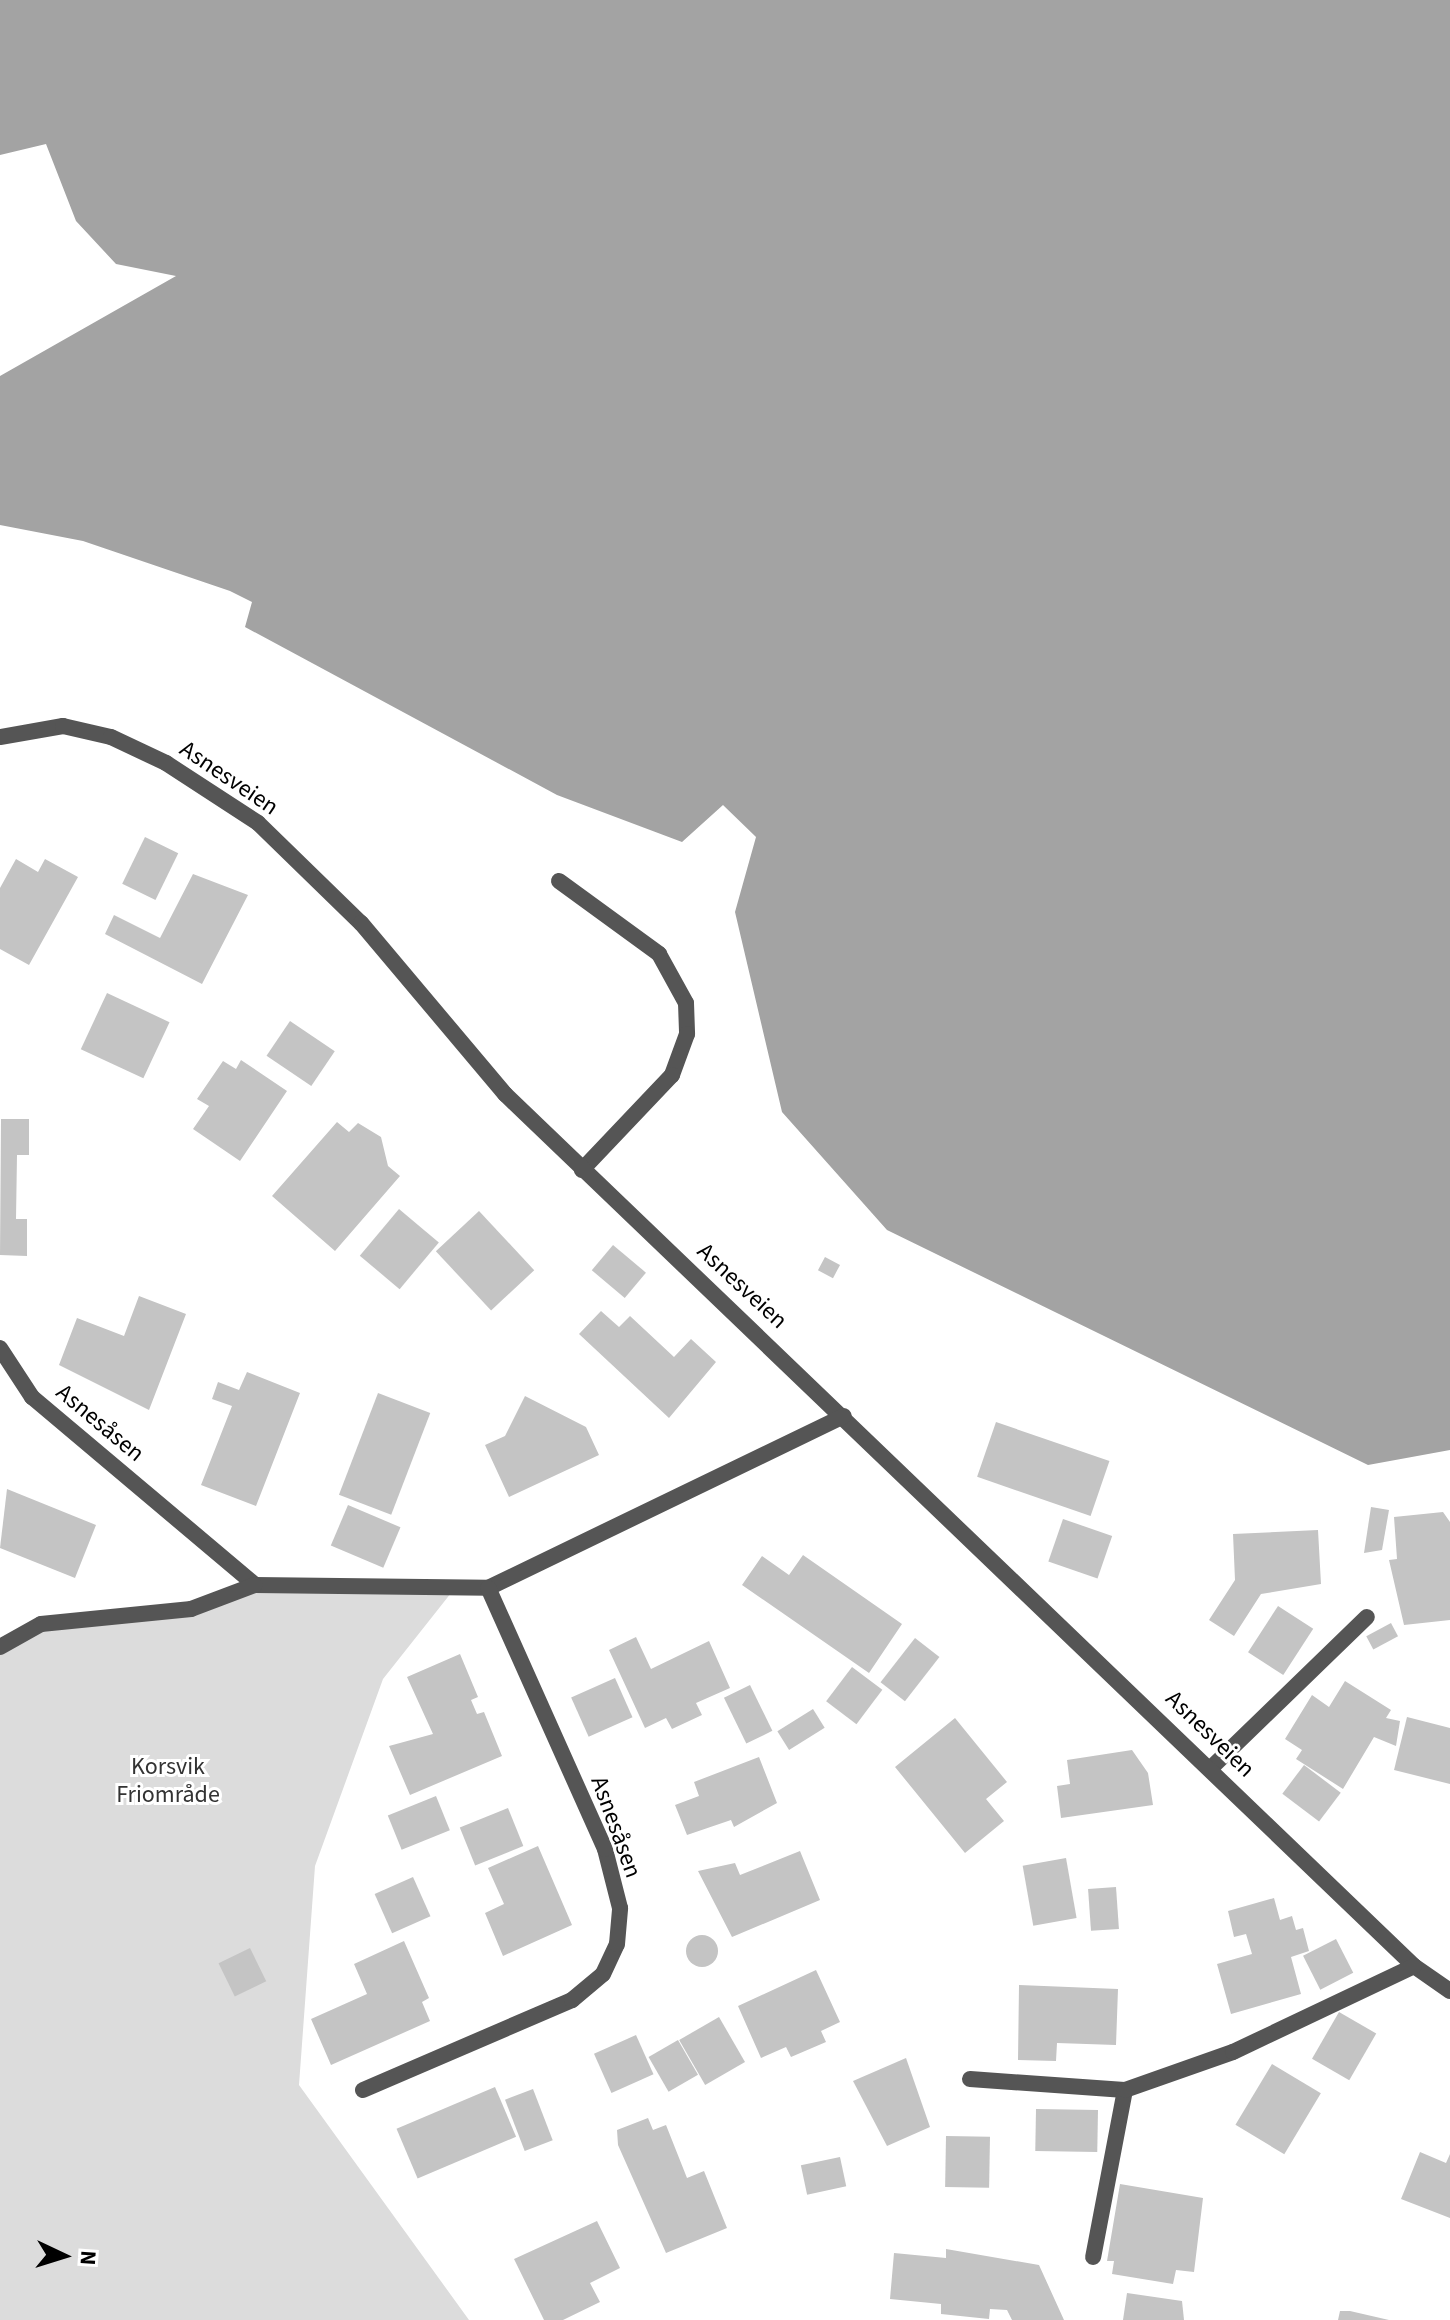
<!DOCTYPE html>
<html>
<head>
<meta charset="utf-8">
<style>
	body { margin:0 }
	#map { position:relative; width:1450px; height:2320px; overflow:hidden; background:#fff; font-family:"Source Sans 3",sans-serif }
	div>[style] { position:absolute }
	.green>* { inset:0; background:#dcdcdc }
	.water>* { inset:0; background:#a3a3a3 }
	.building>* { inset:0; background:#c4c4c4; transform-origin:0 0 }
	.round { border-radius:50% }
	.lane>* { height:16px; margin:-8px; padding:0 8px; transform-origin:8px; border-radius:8px; background:#555 }
	.street>* { height:16px; margin:-8px; padding:0 8px; transform-origin:8px; border-radius:8px; background:#555 }
	span { translate:-50% -50%; white-space:nowrap; text-align:center; line-height:1.15; -webkit-text-stroke:6px #fff; paint-order:stroke }
	.street-label { font-size:24px; color:#000 }
	.park-label { font-size:24px; color:#333 }
	.north { position:absolute; left:24px; top:2216px; width:80px; height:80px; -webkit-text-stroke:6px #fff; paint-order:stroke; rotate:94deg; font-size:22px; font-weight:700; line-height:32px; text-align:center; color:#000 }
	.north::after { content:''; display:block; margin:auto; width:28px; height:36px; background:#000; clip-path:polygon(50% 0,100% 100%,50% 72%,0 100%) }
</style>
</head>
<body>
<div id="map">
	<div class="green">
		<i style="clip-path:polygon(255px 1585px,455px 1588px,383px 1679px,315px 1866px,299px 2085px,469px 2320px,0 2320px,0 1645px,21px 1630px,191px 1609px)"></i>
	</div>
	<div class="water">
		<i style="clip-path:polygon(0 0,1450px 0,1450px 1450px,1368px 1465px,887px 1230px,782px 1112px,735px 912px,756px 837px,723px 805px,682px 842px,557px 795px,245px 627px,252px 602px,230px 591px,83px 541px,0 525px,0 376px,176px 276px,116px 264px,76px 221px,46px 144px,0 155px)"></i>
	</div>
	<div class="building">
		<i style="left:145px;top:837px;width:37px;height:52px;rotate:26deg"></i>
		<i style="clip-path:polygon(16px 859px,38px 872px,45px 859px,78px 877px,29px 965px,0 949px,0 888px)"></i>
		<i style="clip-path:polygon(193px 874px,248px 895px,202px 984px,105px 934px,114px 915px,160px 938px)"></i>
		<i style="left:107px;top:993px;width:69px;height:62px;rotate:25deg"></i>
		<i style="left:290px;top:1021px;width:54px;height:42px;rotate:34deg"></i>
		<i style="clip-path:polygon(241px 1060px,287px 1091px,240px 1161px,193px 1129px,209px 1106px,197px 1099px,223px 1061px,236px 1069px)"></i>
		<i style="clip-path:polygon(1px 1119px,29px 1119px,29px 1155px,17px 1155px,16px 1219px,27px 1219px,27px 1256px,0 1255px)"></i>
		<i style="clip-path:polygon(337px 1122px,349px 1132px,358px 1123px,381px 1137px,388px 1166px,400px 1176px,335px 1251px,272px 1196px)"></i>
		<i style="left:399px;top:1209px;width:52px;height:61px;rotate:40deg"></i>
		<i style="left:479px;top:1211px;width:81px;height:59px;rotate:47deg"></i>
		<i style="left:613px;top:1245px;width:43px;height:33px;rotate:40deg"></i>
		<i style="left:825px;top:1257px;width:17px;height:15px;rotate:28deg"></i>
		<i style="clip-path:polygon(139px 1296px,186px 1314px,149px 1410px,59px 1365px,77px 1318px,124px 1336px)"></i>
		<i style="clip-path:polygon(601px 1311px,619px 1327px,630px 1316px,674px 1357px,691px 1339px,716px 1362px,669px 1418px,579px 1334px)"></i>
		<i style="clip-path:polygon(247px 1372px,300px 1393px,256px 1506px,201px 1485px,232px 1406px,212px 1399px,218px 1382px,239px 1390px)"></i>
		<i style="left:378px;top:1393px;width:56px;height:109px;rotate:21deg"></i>
		<i style="clip-path:polygon(525px 1396px,586px 1427px,599px 1455px,509px 1497px,485px 1445px,505px 1436px)"></i>
		<i style="left:996px;top:1422px;width:120px;height:58px;rotate:19deg"></i>
		<i style="clip-path:polygon(7px 1489px,96px 1525px,75px 1578px,0 1548px)"></i>
		<i style="left:348px;top:1505px;width:57px;height:44px;rotate:23deg"></i>
		<i style="clip-path:polygon(1371px 1507px,1389px 1510px,1382px 1550px,1364px 1553px)"></i>
		<i style="clip-path:polygon(1443px 1512px,1450px 1522px,1450px 1620px,1404px 1625px,1389px 1560px,1397px 1559px,1394px 1517px)"></i>
		<i style="left:1063px;top:1519px;width:52px;height:45px;rotate:19deg"></i>
		<i style="clip-path:polygon(1318px 1530px,1321px 1584px,1261px 1594px,1234px 1636px,1209px 1620px,1235px 1580px,1233px 1534px)"></i>
		<i style="clip-path:polygon(803px 1555px,902px 1624px,869px 1673px,742px 1585px,762px 1556px,789px 1575px)"></i>
		<i style="left:1278px;top:1606px;width:42px;height:55px;rotate:33deg"></i>
		<i style="left:1391px;top:1623px;width:15px;height:28px;rotate:62deg"></i>
		<i style="clip-path:polygon(636px 1637px,651px 1669px,709px 1641px,730px 1688px,696px 1703px,702px 1715px,672px 1729px,666px 1718px,645px 1728px,609px 1650px)"></i>
		<i style="left:915px;top:1638px;width:31px;height:56px;rotate:38deg"></i>
		<i style="clip-path:polygon(460px 1654px,478px 1697px,471px 1700px,477px 1714px,484px 1712px,502px 1756px,410px 1795px,389px 1746px,433px 1734px,407px 1677px)"></i>
		<i style="left:852px;top:1667px;width:38px;height:43px;rotate:37deg"></i>
		<i style="left:615px;top:1678px;width:43px;height:48px;rotate:66deg"></i>
		<i style="clip-path:polygon(1345px 1681px,1391px 1710px,1386px 1718px,1400px 1721px,1396px 1746px,1374px 1737px,1343px 1789px,1296px 1759px,1302px 1750px,1285px 1739px,1312px 1695px,1329px 1707px)"></i>
		<i style="left:750px;top:1685px;width:51px;height:29px;rotate:64deg"></i>
		<i style="left:813px;top:1709px;width:22px;height:42px;rotate:58deg"></i>
		<i style="clip-path:polygon(1407px 1717px,1450px 1728px,1450px 1784px,1394px 1770px)"></i>
		<i style="clip-path:polygon(955px 1718px,1007px 1782px,986px 1799px,1004px 1821px,965px 1853px,895px 1767px)"></i>
		<i style="clip-path:polygon(1132px 1750px,1148px 1773px,1153px 1805px,1061px 1818px,1057px 1786px,1070px 1784px,1067px 1760px)"></i>
		<i style="clip-path:polygon(759px 1757px,777px 1803px,734px 1827px,731px 1820px,687px 1835px,675px 1805px,699px 1796px,694px 1782px)"></i>
		<i style="left:1304px;top:1765px;width:46px;height:36px;rotate:37deg"></i>
		<i style="left:436px;top:1796px;width:37px;height:52px;rotate:68deg"></i>
		<i style="left:508px;top:1808px;width:41px;height:52px;rotate:68deg"></i>
		<i style="clip-path:polygon(538px 1846px,572px 1925px,503px 1956px,485px 1913px,504px 1904px,488px 1868px)"></i>
		<i style="clip-path:polygon(800px 1851px,820px 1900px,732px 1937px,698px 1871px,735px 1863px,740px 1875px)"></i>
		<i style="left:1066px;top:1858px;width:61px;height:44px;rotate:80deg"></i>
		<i style="left:413px;top:1877px;width:43px;height:42px;rotate:66deg"></i>
		<i style="left:1116px;top:1887px;width:42px;height:28px;rotate:86deg"></i>
		<i style="clip-path:polygon(1274px 1898px,1280px 1920px,1292px 1916px,1296px 1930px,1303px 1928px,1309px 1951px,1291px 1957px,1301px 1994px,1231px 2014px,1217px 1964px,1252px 1954px,1246px 1934px,1234px 1937px,1228px 1911px)"></i>
		<i class="round" style="left:686px;top:1935px;width:32px;height:32px"></i>
		<i style="left:1336px;top:1939px;width:38px;height:37px;rotate:63deg"></i>
		<i style="clip-path:polygon(404px 1941px,429px 1998px,422px 2002px,430px 2021px,331px 2065px,311px 2019px,367px 1994px,354px 1964px)"></i>
		<i style="left:250px;top:1948px;width:37px;height:35px;rotate:64deg"></i>
		<i style="clip-path:polygon(816px 1970px,840px 2022px,821px 2031px,826px 2042px,791px 2057px,786px 2047px,761px 2058px,738px 2006px)"></i>
		<i style="clip-path:polygon(1019px 1985px,1118px 1989px,1116px 2045px,1057px 2043px,1056px 2061px,1018px 2060px)"></i>
		<i style="left:1339px;top:2012px;width:43px;height:54px;rotate:30deg"></i>
		<i style="left:719px;top:2017px;width:52px;height:46px;rotate:60deg"></i>
		<i style="left:636px;top:2035px;width:43px;height:46px;rotate:66deg"></i>
		<i style="left:678px;top:2040px;width:40px;height:34px;rotate:60deg"></i>
		<i style="clip-path:polygon(906px 2058px,930px 2127px,887px 2146px,853px 2081px)"></i>
		<i style="left:1272px;top:2064px;width:57px;height:71px;rotate:31deg"></i>
		<i style="left:495px;top:2087px;width:54px;height:107px;rotate:67deg"></i>
		<i style="left:533px;top:2089px;width:55px;height:30px;rotate:69deg"></i>
		<i style="left:1036px;top:2109px;width:62px;height:42px;rotate:1deg"></i>
		<i style="clip-path:polygon(648px 2118px,653px 2130px,666px 2125px,687px 2178px,704px 2171px,727px 2228px,666px 2253px,618px 2145px,617px 2130px)"></i>
		<i style="left:946px;top:2136px;width:44px;height:51px;rotate:1deg"></i>
		<i style="clip-path:polygon(1420px 2152px,1446px 2163px,1450px 2154px,1450px 2218px,1401px 2199px)"></i>
		<i style="left:840px;top:2157px;width:30px;height:40px;rotate:78deg"></i>
		<i style="clip-path:polygon(1120px 2184px,1203px 2198px,1194px 2272px,1176px 2270px,1173px 2284px,1112px 2274px,1114px 2261px,1107px 2261px)"></i>
		<i style="clip-path:polygon(597px 2221px,620px 2268px,590px 2283px,600px 2302px,563px 2320px,544px 2320px,514px 2259px)"></i>
		<i style="clip-path:polygon(946px 2249px,1039px 2265px,1064px 2320px,1012px 2320px,1007px 2310px,990px 2309px,989px 2319px,941px 2314px,941px 2304px,890px 2299px,894px 2253px,946px 2258px)"></i>
		<i style="clip-path:polygon(1127px 2293px,1182px 2301px,1184px 2320px,1123px 2320px)"></i>
		<i style="clip-path:polygon(1340px 2311px,1350px 2311px,1389px 2320px,1338px 2320px)"></i>
	</div>
	<div class="lane">
		<i style="left:559px;top:881px;width:124px;rotate:36.1deg"></i>
		<i style="left:659px;top:954px;width:56px;rotate:61.1deg"></i>
		<i style="left:686px;top:1003px;width:31px;rotate:88deg"></i>
		<i style="left:687px;top:1034px;width:44px;rotate:110.1deg"></i>
		<i style="left:672px;top:1075px;width:131px;rotate:133.5deg"></i>
		<i style="left:1211px;top:1768px;width:217px;rotate:-44.1deg"></i>
		<i style="left:970px;top:2079px;width:155px;rotate:4.1deg"></i>
		<i style="left:1125px;top:2090px;width:170px;rotate:100.8deg"></i>
	</div>
	<div class="street">
		<i style="left:0;top:737px;width:64px;rotate:-9.9deg"></i>
		<i style="left:63px;top:726px;width:49px;rotate:12.9deg"></i>
		<i style="left:111px;top:737px;width:61px;rotate:25.3deg"></i>
		<i style="left:166px;top:763px;width:110px;rotate:33.1deg"></i>
		<i style="left:258px;top:823px;width:144px;rotate:44.2deg"></i>
		<i style="left:361px;top:923px;width:224px;rotate:49.9deg"></i>
		<i style="left:505px;top:1094px;width:1260px;rotate:43.81deg"></i>
		<i style="left:1414px;top:1966px;width:44px;rotate:34.8deg"></i>
		<i style="left:0;top:1348px;width:59px;rotate:56.9deg"></i>
		<i style="left:32px;top:1397px;width:292px;rotate:40.1deg"></i>
		<i style="left:255px;top:1585px;width:233px;rotate:0.7deg"></i>
		<i style="left:488px;top:1588px;width:395px;rotate:-25.8deg"></i>
		<i style="left:0;top:1647px;width:47px;rotate:-29.3deg"></i>
		<i style="left:41px;top:1624px;width:151px;rotate:-5.7deg"></i>
		<i style="left:191px;top:1609px;width:68px;rotate:-20.6deg"></i>
		<i style="left:363px;top:2090px;width:228px;rotate:-23.3deg"></i>
		<i style="left:572px;top:2000px;width:40px;rotate:-40deg"></i>
		<i style="left:603px;top:1974px;width:33px;rotate:-65deg"></i>
		<i style="left:617px;top:1944px;width:36px;rotate:-85deg"></i>
		<i style="left:620px;top:1908px;width:61px;rotate:-104.3deg"></i>
		<i style="left:605px;top:1849px;width:286px;rotate:-114.1deg"></i>
		<i style="left:1125px;top:2090px;width:114px;rotate:-19.4deg"></i>
		<i style="left:1233px;top:2052px;width:200px;rotate:-25.4deg"></i>
	</div>
	<div class="street-label">
		<span style="left:229px;top:778px;rotate:34deg">Asnesveien</span>
		<span style="left:742px;top:1286px;rotate:43deg">Asnesveien</span>
		<span style="left:100px;top:1423px;rotate:40deg">Asnesåsen</span>
		<span style="left:1210px;top:1734px;rotate:44deg">Asnesveien</span>
		<span style="left:616px;top:1827px;rotate:70deg">Asnesåsen</span>
	</div>
	<div class="park-label">
		<span style="left:168px;top:1781px">Korsvik<br>Friområde</span>
	</div>
	<div class="north">N</div>
</div>
</body>
</html>
